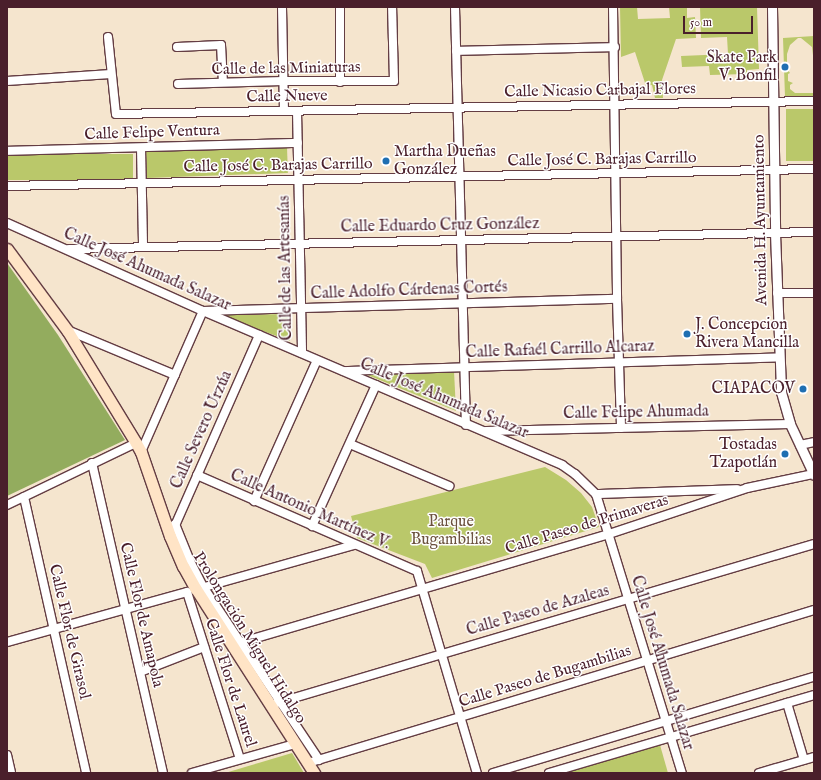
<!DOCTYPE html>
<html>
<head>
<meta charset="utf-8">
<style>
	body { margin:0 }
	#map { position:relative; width:821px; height:780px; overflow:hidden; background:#f5e5ce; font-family:"IM FELL English",serif }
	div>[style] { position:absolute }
	.green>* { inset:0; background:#bac86a; transform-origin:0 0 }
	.forest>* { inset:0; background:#93ac5e }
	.roads { filter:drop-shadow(1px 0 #643d43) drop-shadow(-1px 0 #643d43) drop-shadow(0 1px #643d43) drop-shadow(0 -1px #643d43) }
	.minor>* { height:8px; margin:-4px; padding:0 4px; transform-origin:4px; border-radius:4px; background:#fff }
	.tertiary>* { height:9px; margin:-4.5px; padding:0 4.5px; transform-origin:4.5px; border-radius:4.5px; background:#fff }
	.secondary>* { height:11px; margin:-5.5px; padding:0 5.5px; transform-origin:5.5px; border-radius:5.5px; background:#ffe4c6 }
	.dots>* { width:11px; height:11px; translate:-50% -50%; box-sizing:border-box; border:2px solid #fff; border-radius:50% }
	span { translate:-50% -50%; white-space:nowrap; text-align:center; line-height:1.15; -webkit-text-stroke:3px #fff; paint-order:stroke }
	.poi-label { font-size:16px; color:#4a1f2b }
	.right { translate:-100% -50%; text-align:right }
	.left { translate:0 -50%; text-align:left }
	.street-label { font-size:16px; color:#4a1f2b }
	.park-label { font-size:16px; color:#6c523e }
	.frame { position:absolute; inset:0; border:8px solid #4a1f2b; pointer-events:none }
	.scale { position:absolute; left:683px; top:16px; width:70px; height:18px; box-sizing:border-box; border:2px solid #4a1f2b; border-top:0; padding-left:5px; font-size:12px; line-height:14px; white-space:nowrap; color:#4a1f2b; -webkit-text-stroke:3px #fff; paint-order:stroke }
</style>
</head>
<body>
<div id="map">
	<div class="green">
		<i style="clip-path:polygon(620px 7px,637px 7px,638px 19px,670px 18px,669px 7px,687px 7px,687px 18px,695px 17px,696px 38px,676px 39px,662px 80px,663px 98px,655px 98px,652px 85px,646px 86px,635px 52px,621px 57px)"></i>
		<i style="clip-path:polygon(700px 7px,757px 7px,759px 69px,747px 70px,747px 74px,710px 75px,709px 66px,682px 67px,681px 56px,728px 54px,727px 37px,701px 38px)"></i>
		<i style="clip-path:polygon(814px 36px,814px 64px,812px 47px,801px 38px,798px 38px,790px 45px,787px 54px,787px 69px,790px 73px,788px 74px,788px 81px,793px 83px,790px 85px,790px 89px,795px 93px,814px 93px,814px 96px,785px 97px,783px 38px)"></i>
		<i style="left:814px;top:109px;width:52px;height:28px;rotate:90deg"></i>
		<i style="left:287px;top:147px;width:26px;height:141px;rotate:88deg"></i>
		<i style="left:133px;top:154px;width:26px;height:126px;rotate:90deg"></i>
		<i style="clip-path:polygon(289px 314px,290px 341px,220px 315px)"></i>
		<i style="clip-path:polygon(454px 371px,456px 411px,365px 374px)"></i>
		<i style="clip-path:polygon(545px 467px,566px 480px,581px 493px,592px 507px,599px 527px,432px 578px,425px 564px,357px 538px,351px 516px)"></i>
		<i style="clip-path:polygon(660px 745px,668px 773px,565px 773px)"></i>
		<i style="clip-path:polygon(292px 753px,304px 773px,225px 773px)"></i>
	</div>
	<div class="forest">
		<i style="clip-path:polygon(7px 263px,58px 335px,125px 440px,7px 496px)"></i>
	</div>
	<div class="roads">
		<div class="minor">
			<i style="left:282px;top:7px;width:104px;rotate:88.9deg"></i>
			<i style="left:455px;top:7px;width:418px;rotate:88.5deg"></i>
			<i style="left:613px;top:7px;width:292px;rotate:89.2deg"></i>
			<i style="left:617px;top:299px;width:129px;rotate:88.2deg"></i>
			<i style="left:108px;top:37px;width:77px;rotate:84.1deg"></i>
			<i style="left:116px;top:114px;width:698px;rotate:-1.07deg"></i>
			<i style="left:177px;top:47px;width:44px;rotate:-2.6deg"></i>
			<i style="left:221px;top:45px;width:37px;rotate:87deg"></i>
			<i style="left:456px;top:51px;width:159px;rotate:-1.4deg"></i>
			<i style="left:7px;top:81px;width:104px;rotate:-3.9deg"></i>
			<i style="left:340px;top:82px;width:75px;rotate:-90deg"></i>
			<i style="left:178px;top:84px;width:105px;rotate:-1.6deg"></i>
			<i style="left:283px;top:81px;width:111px"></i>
			<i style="left:394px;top:81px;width:74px;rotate:-91.5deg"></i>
			<i style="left:297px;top:111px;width:242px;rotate:88.8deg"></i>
			<i style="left:141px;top:148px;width:99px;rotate:88.8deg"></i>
			<i style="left:7px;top:151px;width:291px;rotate:-1.6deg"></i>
			<i style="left:7px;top:186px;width:807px;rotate:-1.21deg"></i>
			<i style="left:7px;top:223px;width:215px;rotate:24.2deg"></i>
			<i style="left:203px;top:311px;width:391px;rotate:23.2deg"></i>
			<i style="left:562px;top:465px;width:16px;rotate:35deg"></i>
			<i style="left:575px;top:474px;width:29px;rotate:44deg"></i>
			<i style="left:596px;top:494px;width:292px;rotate:72.9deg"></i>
			<i style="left:69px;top:249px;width:745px;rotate:-1.31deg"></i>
			<i style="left:777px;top:293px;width:37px"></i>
			<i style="left:67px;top:330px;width:117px;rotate:22.6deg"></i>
			<i style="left:344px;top:371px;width:436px;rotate:-1.8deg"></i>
			<i style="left:486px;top:431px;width:304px;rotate:-1.3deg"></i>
			<i style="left:350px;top:444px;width:108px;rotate:23deg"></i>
			<i style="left:800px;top:445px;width:14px;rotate:-12deg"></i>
			<i style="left:141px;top:452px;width:154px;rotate:-66.3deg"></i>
			<i style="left:203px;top:311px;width:414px;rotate:-1.7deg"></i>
			<i style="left:92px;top:463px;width:318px;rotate:77.1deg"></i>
			<i style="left:197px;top:475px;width:240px;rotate:23.6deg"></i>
			<i style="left:417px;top:571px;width:211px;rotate:73.5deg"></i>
			<i style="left:596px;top:494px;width:141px;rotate:-2deg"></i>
			<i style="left:24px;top:497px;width:283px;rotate:77.3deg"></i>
			<i style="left:254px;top:501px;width:154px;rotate:-65.9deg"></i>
			<i style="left:7px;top:505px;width:143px;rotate:-25.7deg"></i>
			<i style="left:175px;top:524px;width:40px;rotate:68deg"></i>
			<i style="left:190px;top:561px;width:30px;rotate:63deg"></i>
			<i style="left:204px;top:588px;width:207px;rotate:56.2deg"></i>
			<i style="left:312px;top:526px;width:155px;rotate:-65.6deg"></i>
			<i style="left:174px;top:528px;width:211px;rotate:-66.2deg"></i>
			<i style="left:201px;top:588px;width:159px;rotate:-15.7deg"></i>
			<i style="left:7px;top:642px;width:187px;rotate:-15.5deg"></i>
			<i style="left:187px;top:592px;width:175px;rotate:72.4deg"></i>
			<i style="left:232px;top:645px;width:393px;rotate:-16.4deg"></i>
			<i style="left:609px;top:534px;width:145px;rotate:-18.4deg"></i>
			<i style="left:747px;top:488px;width:67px;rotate:-12deg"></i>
			<i style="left:140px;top:672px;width:69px;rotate:-21.3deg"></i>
			<i style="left:787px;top:703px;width:59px;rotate:73.4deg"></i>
			<i style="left:270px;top:705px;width:567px;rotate:-16.49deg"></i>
			<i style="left:7px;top:755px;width:18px;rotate:77deg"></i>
			<i style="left:308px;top:763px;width:529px;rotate:-16.82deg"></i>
			<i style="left:192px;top:773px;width:107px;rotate:-15.7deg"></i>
			<i style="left:493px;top:773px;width:335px;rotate:-16.7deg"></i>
			<i style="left:549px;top:773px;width:276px;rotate:-16.4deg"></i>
			<i style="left:759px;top:773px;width:57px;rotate:-16.2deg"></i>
		</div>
		<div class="tertiary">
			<i style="left:772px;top:7px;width:226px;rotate:89.2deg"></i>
			<i style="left:775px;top:233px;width:159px;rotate:87.8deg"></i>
			<i style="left:781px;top:392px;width:33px;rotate:74deg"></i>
			<i style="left:790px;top:424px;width:56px;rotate:64.8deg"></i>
		</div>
		<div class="secondary">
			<i style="left:7px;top:249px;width:101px;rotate:53.5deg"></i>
			<i style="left:67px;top:330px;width:132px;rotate:58.6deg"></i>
			<i style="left:136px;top:443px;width:10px;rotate:61deg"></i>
			<i style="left:141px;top:452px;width:89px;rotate:71deg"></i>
			<i style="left:170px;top:536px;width:33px;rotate:67deg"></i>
			<i style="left:183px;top:566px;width:26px;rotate:61deg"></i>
			<i style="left:196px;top:589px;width:219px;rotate:57.3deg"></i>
		</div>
	</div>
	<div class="dots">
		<i style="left:785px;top:67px;background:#1f6fb2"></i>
		<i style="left:386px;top:161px;background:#1f6fb2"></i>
		<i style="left:687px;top:334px;background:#1f6fb2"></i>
		<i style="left:803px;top:389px;background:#1f6fb2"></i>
		<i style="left:785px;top:454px;background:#1f6fb2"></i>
	</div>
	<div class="poi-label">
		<span class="right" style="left:777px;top:67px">Skate Park<br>V. Bonfil</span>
		<span class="left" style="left:394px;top:161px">Martha Dueñas<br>González</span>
		<span class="left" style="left:695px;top:334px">J. Concepcion<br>Rivera Mancilla</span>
		<span class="right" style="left:795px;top:389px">CIAPACOV</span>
		<span class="right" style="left:777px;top:454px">Tostadas<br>Tzapotlán</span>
	</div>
	<div class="street-label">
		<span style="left:286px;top:69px;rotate:-1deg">Calle de las Miniaturas</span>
		<span style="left:600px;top:91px;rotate:-1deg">Calle Nicasio Carbajal Flores</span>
		<span style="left:287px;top:97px;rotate:-1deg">Calle Nueve</span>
		<span style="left:152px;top:133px;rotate:-2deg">Calle Felipe Ventura</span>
		<span style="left:602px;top:160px;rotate:-1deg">Calle José C. Barajas Carrillo</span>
		<span style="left:278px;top:166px;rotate:-1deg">Calle José C. Barajas Carrillo</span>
		<span style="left:761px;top:220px;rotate:-91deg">Avenida H. Ayuntamiento</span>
		<span style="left:440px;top:226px;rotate:-1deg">Calle Eduardo Cruz González</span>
		<span style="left:286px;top:268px;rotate:-91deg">Calle de las Artesanías</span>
		<span style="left:147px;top:270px;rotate:24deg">Calle José Ahumada Salazar</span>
		<span style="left:409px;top:291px;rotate:-2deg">Calle Adolfo Cárdenas Cortés</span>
		<span style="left:560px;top:350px;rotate:-2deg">Calle Rafaél Carrillo Alcaraz</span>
		<span style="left:444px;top:399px;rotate:23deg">Calle José Ahumada Salazar</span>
		<span style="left:636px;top:413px;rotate:-1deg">Calle Felipe Ahumada</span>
		<span style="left:202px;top:430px;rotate:-66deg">Calle Severo Urzúa</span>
		<span style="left:310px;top:510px;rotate:24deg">Calle Antonio Martínez V.</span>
		<span style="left:587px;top:525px;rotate:-17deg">Calle Paseo de Primaveras</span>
		<span style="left:538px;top:611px;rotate:-16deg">Calle Paseo de Azaleas</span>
		<span style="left:141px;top:615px;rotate:77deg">Calle Flor de Amapola</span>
		<span style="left:69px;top:632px;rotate:77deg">Calle Flor de Girasol</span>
		<span style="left:249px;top:638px;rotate:58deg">Prolongación Miguel Hidalgo</span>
		<span style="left:662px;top:663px;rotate:73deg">Calle José Ahumada Salazar</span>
		<span style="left:545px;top:677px;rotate:-17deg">Calle Paseo de Bugambilias</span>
		<span style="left:230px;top:683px;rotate:72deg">Calle Flor de Laurel</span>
	</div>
	<div class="park-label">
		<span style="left:451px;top:531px">Parque<br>Bugambilias</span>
	</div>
	<div class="frame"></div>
	<div class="scale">50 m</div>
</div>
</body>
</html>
